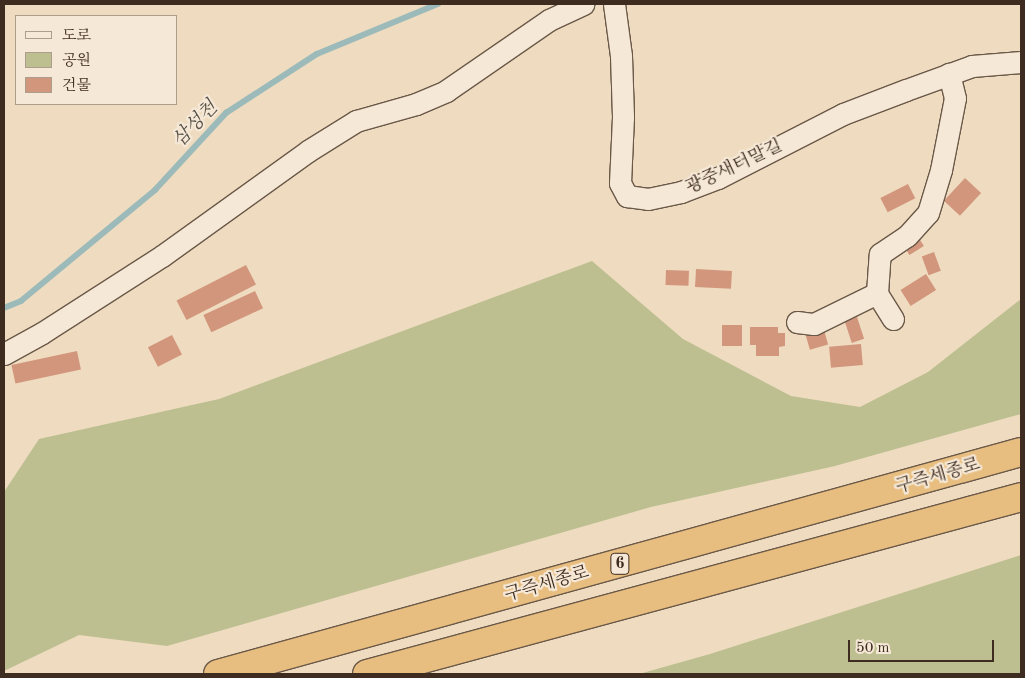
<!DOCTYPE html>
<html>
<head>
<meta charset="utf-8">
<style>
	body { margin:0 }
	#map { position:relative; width:1025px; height:678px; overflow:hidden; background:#efdcc0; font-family:"Old Standard TT","Noto Serif KR",serif }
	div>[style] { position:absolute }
	.green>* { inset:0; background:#bdbf90 }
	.stream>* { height:5.5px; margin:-2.75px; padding:0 2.75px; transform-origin:2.75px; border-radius:2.75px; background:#9cbab9 }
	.building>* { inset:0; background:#d2967c; transform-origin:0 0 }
	.roads { filter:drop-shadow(1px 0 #6a5848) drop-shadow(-1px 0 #6a5848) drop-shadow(0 1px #6a5848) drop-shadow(0 -1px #6a5848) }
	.minor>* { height:21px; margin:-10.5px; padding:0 10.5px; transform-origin:10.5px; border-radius:10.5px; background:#f5e8d6 }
	.trunk>* { height:28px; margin:-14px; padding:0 14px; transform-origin:14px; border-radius:14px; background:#e8be80 }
	span { translate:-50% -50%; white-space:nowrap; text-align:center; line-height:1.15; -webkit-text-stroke:4.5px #f5e8d6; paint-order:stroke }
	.shield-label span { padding:1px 4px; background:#f5e8d6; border:1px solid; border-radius:4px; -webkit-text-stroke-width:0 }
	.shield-label { font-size:16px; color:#3e2c20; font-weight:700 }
	.street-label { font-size:18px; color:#3e2c20 }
	.water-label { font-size:19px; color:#565046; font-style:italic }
	.frame { position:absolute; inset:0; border:5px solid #3e2c20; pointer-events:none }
	.legend { position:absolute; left:15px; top:15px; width:162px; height:90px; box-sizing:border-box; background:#f5e8d6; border:1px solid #ac9d8d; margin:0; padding:6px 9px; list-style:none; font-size:15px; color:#3e2c20 }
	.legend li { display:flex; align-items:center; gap:10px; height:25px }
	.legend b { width:25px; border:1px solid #ac9d8d }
	.scale { position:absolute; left:848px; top:640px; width:146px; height:22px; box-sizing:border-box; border:2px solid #3e2c20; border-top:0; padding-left:6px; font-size:15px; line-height:18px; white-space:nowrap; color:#3e2c20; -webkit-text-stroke:4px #f5e8d6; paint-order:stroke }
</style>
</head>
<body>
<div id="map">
	<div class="green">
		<i style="clip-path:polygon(592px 261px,683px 339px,791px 396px,860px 407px,928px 372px,1021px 299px,1021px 414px,835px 466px,651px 507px,167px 646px,79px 635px,4px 671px,4px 492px,39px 439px,219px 399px)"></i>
		<i style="clip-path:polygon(1021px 555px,1021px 674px,639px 674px,710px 654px)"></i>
	</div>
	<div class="stream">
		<i style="left:4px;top:308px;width:18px;rotate:-22deg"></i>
		<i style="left:21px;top:301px;width:174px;rotate:-39.6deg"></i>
		<i style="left:155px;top:190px;width:105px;rotate:-47.3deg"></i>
		<i style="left:226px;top:113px;width:108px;rotate:-33deg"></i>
		<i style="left:317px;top:54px;width:131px;rotate:-22.5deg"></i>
	</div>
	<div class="building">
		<i style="left:965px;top:178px;width:22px;height:31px;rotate:43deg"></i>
		<i style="left:908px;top:184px;width:16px;height:31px;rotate:63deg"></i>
		<i style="left:917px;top:235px;width:13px;height:17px;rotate:58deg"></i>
		<i style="left:934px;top:252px;width:20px;height:13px;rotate:70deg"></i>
		<i style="left:246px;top:265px;width:22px;height:78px;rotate:63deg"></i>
		<i style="left:696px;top:269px;width:36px;height:18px;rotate:3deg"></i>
		<i style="left:666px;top:270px;width:23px;height:15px;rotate:2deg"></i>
		<i style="left:926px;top:274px;width:19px;height:30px;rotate:58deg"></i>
		<i style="left:255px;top:291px;width:19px;height:57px;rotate:65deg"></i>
		<i style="left:857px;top:317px;width:23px;height:13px;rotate:72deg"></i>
		<i style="left:722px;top:325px;width:20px;height:21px"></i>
		<i style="clip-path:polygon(750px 327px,778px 327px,778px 333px,785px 333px,785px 346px,779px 347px,779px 356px,756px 356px,756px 345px,750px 345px)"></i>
		<i style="left:824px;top:330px;width:15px;height:19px;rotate:74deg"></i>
		<i style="left:172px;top:335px;width:22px;height:27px;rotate:63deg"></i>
		<i style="left:861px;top:344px;width:21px;height:32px;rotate:85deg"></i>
		<i style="left:77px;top:351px;width:19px;height:67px;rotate:78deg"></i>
	</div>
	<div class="roads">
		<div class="minor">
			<i style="left:614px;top:4px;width:52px;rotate:82.3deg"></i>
			<i style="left:621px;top:56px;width:61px;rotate:88.1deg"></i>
			<i style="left:623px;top:117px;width:66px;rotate:92.6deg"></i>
			<i style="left:620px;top:183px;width:15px;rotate:62deg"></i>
			<i style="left:627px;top:196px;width:21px;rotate:8deg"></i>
			<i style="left:648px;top:199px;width:34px;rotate:-12deg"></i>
			<i style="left:681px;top:192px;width:40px;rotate:-21deg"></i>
			<i style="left:718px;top:178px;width:140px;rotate:-27.1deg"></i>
			<i style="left:843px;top:114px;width:67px;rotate:-20.9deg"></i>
			<i style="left:906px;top:90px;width:70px;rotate:-20deg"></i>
			<i style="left:972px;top:66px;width:49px;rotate:-4.7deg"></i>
			<i style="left:893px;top:319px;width:31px;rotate:-122deg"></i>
			<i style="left:877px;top:293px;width:39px;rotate:-86deg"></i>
			<i style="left:880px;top:254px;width:32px;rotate:-34deg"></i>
			<i style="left:907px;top:236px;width:31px;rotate:-48deg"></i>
			<i style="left:928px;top:213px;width:45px;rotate:-73.2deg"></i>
			<i style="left:941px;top:170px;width:73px;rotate:-79deg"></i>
			<i style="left:955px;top:98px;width:25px;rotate:-104deg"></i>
			<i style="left:797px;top:322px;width:17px;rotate:7deg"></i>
			<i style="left:814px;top:324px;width:70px;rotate:-26.2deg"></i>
			<i style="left:4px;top:354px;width:43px;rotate:-28.9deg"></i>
			<i style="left:42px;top:333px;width:143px;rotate:-32.7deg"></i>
			<i style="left:162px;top:256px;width:180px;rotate:-35.7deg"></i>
			<i style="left:308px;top:151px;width:57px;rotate:-32deg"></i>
			<i style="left:356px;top:121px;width:62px;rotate:-15.8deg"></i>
			<i style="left:416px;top:104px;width:33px;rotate:-23deg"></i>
			<i style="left:446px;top:91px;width:125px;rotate:-34.6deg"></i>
			<i style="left:549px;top:20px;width:38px;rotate:-25deg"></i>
		</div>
		<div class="trunk">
			<i style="left:218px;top:674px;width:833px;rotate:-15.45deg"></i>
			<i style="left:367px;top:674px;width:678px;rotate:-15.14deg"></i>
		</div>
	</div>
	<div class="shield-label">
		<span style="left:620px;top:564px">6</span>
	</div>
	<div class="street-label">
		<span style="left:734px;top:167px;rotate:-25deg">광중새터말길</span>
		<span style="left:938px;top:476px;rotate:-16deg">구즉세종로</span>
		<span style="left:547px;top:584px;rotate:-16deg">구즉세종로</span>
	</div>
	<div class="water-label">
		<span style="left:196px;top:125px;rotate:-46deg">삼성천</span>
	</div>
	<div class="frame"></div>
	<ul class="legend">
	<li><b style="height:6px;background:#f5e8d6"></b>도로</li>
	<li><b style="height:14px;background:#bdbf90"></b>공원</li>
	<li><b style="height:14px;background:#d2967c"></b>건물</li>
	</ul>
	<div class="scale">50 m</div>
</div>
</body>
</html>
